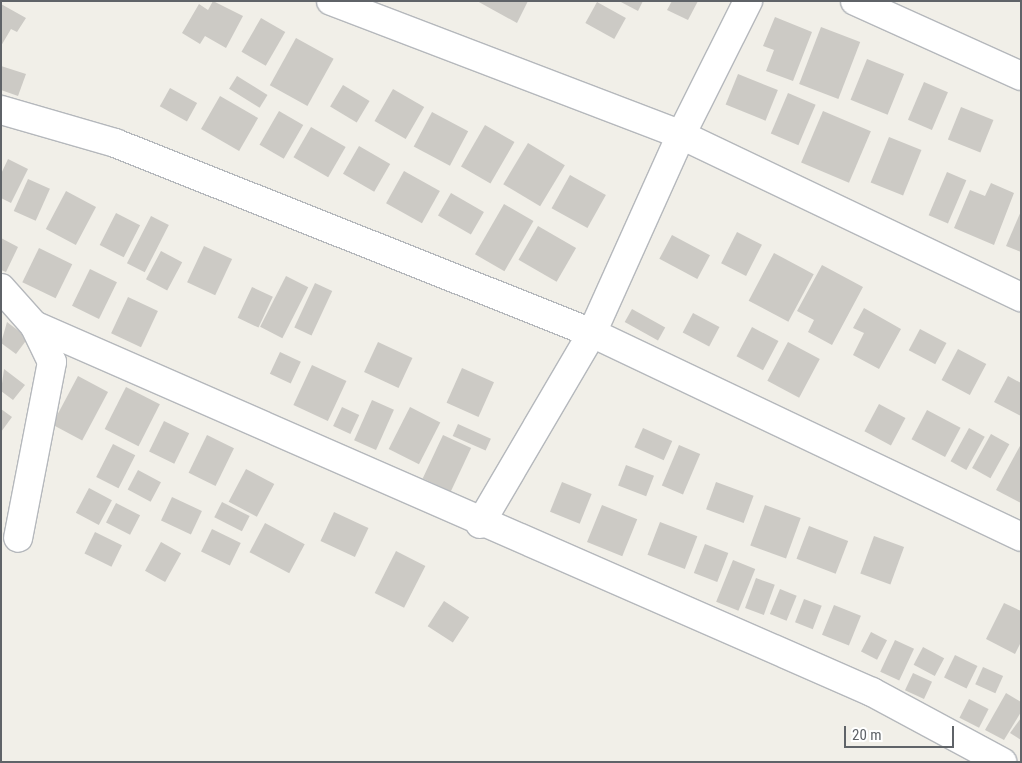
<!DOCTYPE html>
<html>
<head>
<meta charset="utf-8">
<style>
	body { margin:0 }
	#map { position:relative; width:1022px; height:763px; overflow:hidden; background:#f1efe8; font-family:"Roboto Condensed",sans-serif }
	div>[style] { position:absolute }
	.building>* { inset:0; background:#cccac5; transform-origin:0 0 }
	.roads { filter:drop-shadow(1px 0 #b5b8bc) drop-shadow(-1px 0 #b5b8bc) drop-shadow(0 1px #b5b8bc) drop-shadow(0 -1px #b5b8bc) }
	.street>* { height:28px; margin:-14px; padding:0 14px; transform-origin:14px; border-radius:14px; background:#fff }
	span { translate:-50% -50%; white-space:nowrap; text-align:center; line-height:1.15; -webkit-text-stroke:4.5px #fff; paint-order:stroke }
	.frame { position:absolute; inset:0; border:2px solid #5f6368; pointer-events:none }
	.scale { position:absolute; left:844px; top:726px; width:110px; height:22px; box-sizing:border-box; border:2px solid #5f6368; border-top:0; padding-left:6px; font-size:15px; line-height:18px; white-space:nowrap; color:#5f6368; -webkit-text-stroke:4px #fff; paint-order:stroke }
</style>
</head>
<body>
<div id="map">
	<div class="building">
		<i style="clip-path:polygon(213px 1px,243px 16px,226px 48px,205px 36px,200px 44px,182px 33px,199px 4px,208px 10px)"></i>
		<i style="clip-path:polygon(477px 1px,528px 1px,517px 23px)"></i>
		<i style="clip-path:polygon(619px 1px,643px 1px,638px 11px)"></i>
		<i style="clip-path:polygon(672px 1px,698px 1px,688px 20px,667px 10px)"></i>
		<i style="left:597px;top:2px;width:33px;height:24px;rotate:29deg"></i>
		<i style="clip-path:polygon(1px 4px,26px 18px,17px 32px,11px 29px,1px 46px)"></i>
		<i style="clip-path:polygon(775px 17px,812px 32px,793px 81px,766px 71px,774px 50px,763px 46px)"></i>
		<i style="left:261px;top:18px;width:28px;height:39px;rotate:30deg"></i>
		<i style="left:821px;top:27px;width:42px;height:61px;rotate:21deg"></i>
		<i style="left:296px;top:38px;width:43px;height:54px;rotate:29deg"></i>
		<i style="left:867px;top:59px;width:40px;height:44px;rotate:22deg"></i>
		<i style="clip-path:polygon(1px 66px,26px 74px,18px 96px,1px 90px)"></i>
		<i style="left:738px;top:74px;width:43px;height:33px;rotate:22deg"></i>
		<i style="left:237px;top:76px;width:36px;height:15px;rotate:32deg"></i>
		<i style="left:924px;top:82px;width:26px;height:41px;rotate:23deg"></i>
		<i style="left:343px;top:85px;width:31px;height:25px;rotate:31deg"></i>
		<i style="left:170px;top:88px;width:31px;height:21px;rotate:29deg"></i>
		<i style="left:393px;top:89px;width:36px;height:37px;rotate:30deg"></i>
		<i style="left:788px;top:93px;width:30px;height:44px;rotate:23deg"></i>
		<i style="left:220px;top:96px;width:44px;height:38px;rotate:30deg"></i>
		<i style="left:961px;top:107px;width:35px;height:35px;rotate:22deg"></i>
		<i style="left:279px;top:111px;width:28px;height:39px;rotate:30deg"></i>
		<i style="left:823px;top:111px;width:52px;height:56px;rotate:23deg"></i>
		<i style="left:432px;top:112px;width:41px;height:39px;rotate:28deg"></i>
		<i style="left:485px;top:125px;width:34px;height:48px;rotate:30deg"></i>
		<i style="left:311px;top:127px;width:40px;height:35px;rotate:30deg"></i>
		<i style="left:889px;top:137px;width:35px;height:49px;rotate:22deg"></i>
		<i style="left:528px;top:143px;width:43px;height:48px;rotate:31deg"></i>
		<i style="left:359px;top:146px;width:36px;height:32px;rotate:30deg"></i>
		<i style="clip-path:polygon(8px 159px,28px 169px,11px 203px,1px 198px,1px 174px)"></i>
		<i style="left:404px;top:171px;width:41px;height:37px;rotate:29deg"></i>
		<i style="left:947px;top:172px;width:21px;height:47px;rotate:23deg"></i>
		<i style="left:570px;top:175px;width:41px;height:38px;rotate:29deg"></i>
		<i style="left:28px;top:179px;width:24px;height:35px;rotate:24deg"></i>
		<i style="clip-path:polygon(991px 183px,1014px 193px,994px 245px,954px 228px,970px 190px,985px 196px)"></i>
		<i style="left:66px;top:191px;width:34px;height:43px;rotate:28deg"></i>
		<i style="left:451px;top:193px;width:38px;height:26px;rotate:30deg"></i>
		<i style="left:504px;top:204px;width:34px;height:58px;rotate:30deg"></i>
		<i style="clip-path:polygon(1021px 211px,1021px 252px,1006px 246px)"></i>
		<i style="left:116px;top:213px;width:27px;height:36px;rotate:27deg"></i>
		<i style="left:151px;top:216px;width:20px;height:53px;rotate:27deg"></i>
		<i style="left:538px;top:226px;width:44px;height:39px;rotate:30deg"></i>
		<i style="left:737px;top:232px;width:28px;height:35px;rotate:27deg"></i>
		<i style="left:672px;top:235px;width:43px;height:27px;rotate:28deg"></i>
		<i style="clip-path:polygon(1px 238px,18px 247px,6px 272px,1px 270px)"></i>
		<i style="left:204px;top:246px;width:31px;height:40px;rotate:25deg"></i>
		<i style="left:39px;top:248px;width:37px;height:38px;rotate:26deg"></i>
		<i style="left:161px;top:251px;width:24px;height:32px;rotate:28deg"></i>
		<i style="left:774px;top:253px;width:45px;height:54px;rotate:28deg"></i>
		<i style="clip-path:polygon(822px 265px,863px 287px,832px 345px,808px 332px,814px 320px,797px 311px)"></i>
		<i style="left:90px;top:269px;width:30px;height:41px;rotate:26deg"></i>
		<i style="left:286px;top:276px;width:25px;height:57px;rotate:27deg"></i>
		<i style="left:315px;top:283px;width:19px;height:49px;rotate:25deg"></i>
		<i style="left:252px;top:287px;width:23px;height:34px;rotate:25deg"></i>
		<i style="left:128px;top:297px;width:33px;height:40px;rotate:25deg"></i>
		<i style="clip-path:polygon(864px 308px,901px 329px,879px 369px,853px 355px,864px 333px,853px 328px)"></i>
		<i style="left:632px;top:309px;width:38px;height:15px;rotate:29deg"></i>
		<i style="left:693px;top:313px;width:30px;height:22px;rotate:28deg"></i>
		<i style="clip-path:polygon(7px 322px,28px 338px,16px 354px,1px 343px)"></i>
		<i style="left:752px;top:327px;width:30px;height:33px;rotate:28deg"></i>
		<i style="left:920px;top:329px;width:30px;height:24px;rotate:28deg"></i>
		<i style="left:378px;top:342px;width:38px;height:33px;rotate:25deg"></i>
		<i style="left:788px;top:342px;width:36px;height:44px;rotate:28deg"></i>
		<i style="left:958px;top:349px;width:32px;height:35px;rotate:28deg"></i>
		<i style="left:280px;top:352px;width:23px;height:24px;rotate:25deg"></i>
		<i style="left:312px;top:365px;width:38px;height:44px;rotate:25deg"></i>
		<i style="left:462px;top:368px;width:35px;height:38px;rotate:24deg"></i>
		<i style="clip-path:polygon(4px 369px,25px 385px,13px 400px,1px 391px)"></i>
		<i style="left:78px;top:376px;width:34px;height:55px;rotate:28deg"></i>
		<i style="clip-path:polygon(1008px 376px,1021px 383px,1021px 416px,994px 402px)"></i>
		<i style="left:126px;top:387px;width:38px;height:47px;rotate:27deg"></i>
		<i style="left:372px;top:400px;width:24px;height:44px;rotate:24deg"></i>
		<i style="left:879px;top:404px;width:30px;height:31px;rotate:28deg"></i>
		<i style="left:342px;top:407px;width:19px;height:21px;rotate:25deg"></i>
		<i style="left:410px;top:407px;width:34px;height:47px;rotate:27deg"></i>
		<i style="clip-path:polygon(1px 409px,12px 417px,1px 432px)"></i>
		<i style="left:927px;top:410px;width:38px;height:33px;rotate:28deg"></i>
		<i style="left:164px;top:421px;width:28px;height:34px;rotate:26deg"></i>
		<i style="left:458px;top:424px;width:36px;height:13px;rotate:24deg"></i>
		<i style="left:643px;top:428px;width:32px;height:21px;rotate:24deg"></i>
		<i style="left:969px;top:428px;width:18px;height:38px;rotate:29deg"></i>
		<i style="left:991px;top:434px;width:21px;height:39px;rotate:29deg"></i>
		<i style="left:207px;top:435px;width:30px;height:42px;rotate:26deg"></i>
		<i style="left:443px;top:435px;width:31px;height:48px;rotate:25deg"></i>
		<i style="left:113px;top:444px;width:25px;height:37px;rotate:27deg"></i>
		<i style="clip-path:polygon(1021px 444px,1021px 503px,996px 490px)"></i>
		<i style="left:679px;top:445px;width:23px;height:44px;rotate:23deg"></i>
		<i style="left:626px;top:465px;width:30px;height:22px;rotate:21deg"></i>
		<i style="left:246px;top:469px;width:32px;height:37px;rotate:28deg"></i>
		<i style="left:138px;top:470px;width:26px;height:22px;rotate:28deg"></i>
		<i style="left:562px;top:482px;width:32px;height:32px;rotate:22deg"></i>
		<i style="left:716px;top:482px;width:40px;height:29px;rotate:20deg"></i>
		<i style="left:89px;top:488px;width:26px;height:28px;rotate:28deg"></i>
		<i style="left:172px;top:497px;width:33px;height:26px;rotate:25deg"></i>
		<i style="left:222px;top:502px;width:31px;height:17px;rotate:27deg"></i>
		<i style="left:116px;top:503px;width:27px;height:22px;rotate:27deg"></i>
		<i style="left:602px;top:505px;width:38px;height:40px;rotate:22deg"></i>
		<i style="left:765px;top:505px;width:38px;height:43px;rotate:20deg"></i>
		<i style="left:334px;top:512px;width:38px;height:32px;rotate:25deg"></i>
		<i style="left:660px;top:522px;width:40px;height:35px;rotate:21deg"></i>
		<i style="left:265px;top:523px;width:45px;height:33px;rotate:28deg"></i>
		<i style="left:809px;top:526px;width:42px;height:35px;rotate:21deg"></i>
		<i style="left:212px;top:529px;width:32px;height:25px;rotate:26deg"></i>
		<i style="left:95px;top:532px;width:30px;height:24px;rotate:26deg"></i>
		<i style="left:874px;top:536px;width:32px;height:40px;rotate:20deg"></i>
		<i style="left:161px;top:542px;width:23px;height:33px;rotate:29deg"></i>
		<i style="left:705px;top:544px;width:25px;height:31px;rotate:21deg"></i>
		<i style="left:396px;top:551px;width:33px;height:47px;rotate:27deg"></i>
		<i style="left:733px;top:560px;width:24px;height:45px;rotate:22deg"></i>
		<i style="left:756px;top:578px;width:20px;height:32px;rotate:20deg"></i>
		<i style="left:780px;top:589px;width:18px;height:27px;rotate:22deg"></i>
		<i style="left:804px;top:599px;width:19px;height:25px;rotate:21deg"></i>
		<i style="left:444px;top:601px;width:30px;height:30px;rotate:33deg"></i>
		<i style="clip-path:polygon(1004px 603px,1021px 611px,1021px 642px,1015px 654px,986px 639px)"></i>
		<i style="left:834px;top:605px;width:29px;height:32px;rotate:22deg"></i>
		<i style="left:871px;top:632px;width:18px;height:22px;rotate:27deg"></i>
		<i style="left:895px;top:640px;width:21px;height:35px;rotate:25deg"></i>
		<i style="left:923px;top:647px;width:24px;height:20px;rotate:28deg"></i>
		<i style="left:955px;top:655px;width:25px;height:25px;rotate:26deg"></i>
		<i style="left:983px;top:667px;width:22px;height:19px;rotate:24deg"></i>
		<i style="left:913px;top:673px;width:21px;height:19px;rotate:25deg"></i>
		<i style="clip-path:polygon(1006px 693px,1021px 702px,1021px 712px,1004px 740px,985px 730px)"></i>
		<i style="left:969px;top:699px;width:22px;height:21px;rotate:27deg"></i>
		<i style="clip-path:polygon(1021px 718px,1021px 740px,1010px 733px)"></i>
	</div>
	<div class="roads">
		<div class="street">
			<i style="left:331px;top:1px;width:375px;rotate:20.9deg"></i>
			<i style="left:681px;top:135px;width:377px;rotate:25.5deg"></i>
			<i style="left:855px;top:1px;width:182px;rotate:24.3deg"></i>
			<i style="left:1px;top:110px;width:119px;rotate:16.1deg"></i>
			<i style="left:115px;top:143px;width:513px;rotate:21.72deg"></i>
			<i style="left:592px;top:333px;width:475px;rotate:25.4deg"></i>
			<i style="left:1px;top:288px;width:50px;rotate:48.3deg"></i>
			<i style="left:34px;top:325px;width:41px;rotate:64.1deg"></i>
			<i style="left:52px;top:362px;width:179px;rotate:100.9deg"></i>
			<i style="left:34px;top:325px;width:915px;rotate:23.65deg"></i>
			<i style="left:872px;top:692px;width:148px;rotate:28.3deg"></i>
			<i style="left:480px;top:524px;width:221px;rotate:-59.6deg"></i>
			<i style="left:592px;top:333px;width:217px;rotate:-65.8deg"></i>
			<i style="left:681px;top:135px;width:150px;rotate:-63.4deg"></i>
		</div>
	</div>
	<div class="frame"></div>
	<div class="scale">20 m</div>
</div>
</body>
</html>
